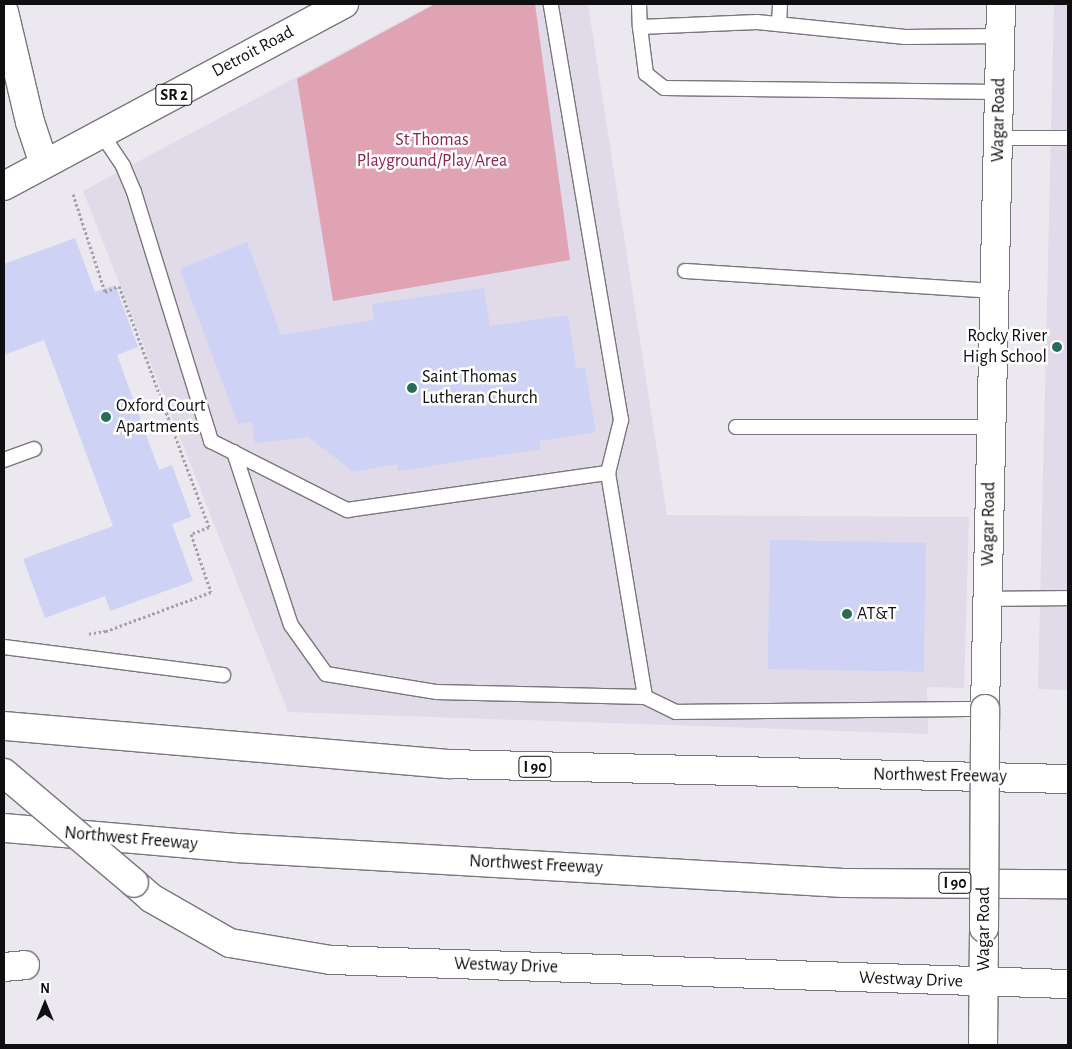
<!DOCTYPE html>
<html>
<head>
<meta charset="utf-8">
<style>
	body { margin:0 }
	#map { position:relative; width:1072px; height:1049px; overflow:hidden; background:#ece8f0; font-family:"Alegreya Sans",sans-serif }
	div>[style] { position:absolute }
	.built>* { inset:0; background:#e1dae8 }
	.green>* { inset:0; background:#e0a3b4 }
	.building>* { inset:0; background:#ced2f4; transform-origin:0 0 }
	.path>* { height:3px; margin-top:-1.5px; transform-origin:0; background:repeating-linear-gradient(90deg,#a3a0a6 0 2.5px,transparent 0 5px) }
	.roads { filter:drop-shadow(1px 0 #7a767d) drop-shadow(-1px 0 #7a767d) drop-shadow(0 1px #7a767d) drop-shadow(0 -1px #7a767d) }
	.service>* { height:14px; margin:-7px; padding:0 7px; transform-origin:7px; border-radius:7px; background:#fff }
	.minor>* { height:28px; margin:-14px; padding:0 14px; transform-origin:14px; border-radius:14px; background:#fff }
	.secondary>* { height:28px; margin:-14px; padding:0 14px; transform-origin:14px; border-radius:14px; background:#fff }
	.primary>* { height:28px; margin:-14px; padding:0 14px; transform-origin:14px; border-radius:14px; background:#fff }
	.motorway>* { height:28px; margin:-14px; padding:0 14px; transform-origin:14px; border-radius:14px; background:#fff }
	.bridges { filter:drop-shadow(1px 0 #7a767d) drop-shadow(-1px 0 #7a767d) drop-shadow(0 1px #7a767d) drop-shadow(0 -1px #7a767d) }
	.secondary-bridge>* { height:28px; margin:-14px; padding:0 14px; transform-origin:14px; border-radius:14px; background:#fff }
	.dots>* { width:14px; height:14px; translate:-50% -50%; box-sizing:border-box; border:2px solid #fff; border-radius:50% }
	span { translate:-50% -50%; white-space:nowrap; text-align:center; line-height:1.15; -webkit-text-stroke:5px #fff; paint-order:stroke }
	.shield-label span { padding:1px 4px; background:#fff; border:1px solid; border-radius:4px; -webkit-text-stroke-width:0 }
	.shield-label { font-size:16px; color:#0f0e10; font-weight:700 }
	.street-label { font-size:18px; color:#0f0e10 }
	.park-label { font-size:18px; color:#8f224e }
	.poi-label { font-size:18px; color:#0f0e10 }
	.right { translate:-100% -50%; text-align:right }
	.left { translate:0 -50%; text-align:left }
	.frame { position:absolute; inset:0; border:5px solid #0f0e10; pointer-events:none }
	.north { position:absolute; left:20px; top:979px; width:50px; height:50px; -webkit-text-stroke:4px #fff; paint-order:stroke; rotate:0deg; font-size:14px; font-weight:700; line-height:20px; text-align:center; color:#0f0e10 }
	.north::after { content:''; display:block; margin:auto; width:18px; height:22px; background:#0f0e10; clip-path:polygon(50% 0,100% 100%,50% 72%,0 100%) }
</style>
</head>
<body>
<div id="map">
	<div class="built">
		<i style="clip-path:polygon(433px 4px,588px 4px,667px 515px,969px 517px,964px 688px,927px 687px,928px 734px,288px 712px,83px 191px)"></i>
		<i style="clip-path:polygon(1054px 4px,1068px 4px,1068px 690px,1038px 689px)"></i>
	</div>
	<div class="green">
		<i style="clip-path:polygon(435px 4px,535px 4px,570px 260px,333px 301px,297px 79px)"></i>
	</div>
	<div class="building">
		<i style="clip-path:polygon(75px 238px,95px 292px,115px 285px,138px 347px,117px 355px,159px 470px,172px 465px,191px 517px,172px 524px,193px 581px,110px 611px,105px 596px,45px 618px,23px 559px,113px 526px,44px 340px,4px 355px,4px 264px)"></i>
		<i style="clip-path:polygon(247px 242px,281px 335px,374px 320px,372px 304px,484px 288px,490px 326px,568px 315px,576px 368px,585px 368px,596px 432px,539px 441px,541px 449px,398px 471px,397px 464px,354px 472px,308px 437px,255px 443px,252px 422px,238px 424px,180px 269px)"></i>
		<i style="left:770px;top:540px;width:156px;height:129px;rotate:1deg"></i>
	</div>
	<div class="path">
		<i style="left:73px;top:194px;width:103px;rotate:71.9deg"></i>
		<i style="left:105px;top:292px;width:15px;rotate:-23deg"></i>
		<i style="left:119px;top:286px;width:257px;rotate:69.5deg"></i>
		<i style="left:209px;top:527px;width:19px;rotate:159deg"></i>
		<i style="left:191px;top:534px;width:61px;rotate:71deg"></i>
		<i style="left:211px;top:592px;width:112px;rotate:159.6deg"></i>
		<i style="left:106px;top:631px;width:20px;rotate:171deg"></i>
	</div>
	<div class="roads">
		<div class="service">
			<i style="left:639px;top:4px;width:23px;rotate:88deg"></i>
			<i style="left:779px;top:24px;width:20px;rotate:-87deg"></i>
			<i style="left:999px;top:92px;width:335px;rotate:-179.3deg"></i>
			<i style="left:664px;top:88px;width:23px;rotate:-142deg"></i>
			<i style="left:646px;top:74px;width:47px;rotate:-97.3deg"></i>
			<i style="left:640px;top:27px;width:117px;rotate:-2.4deg"></i>
			<i style="left:757px;top:22px;width:149px;rotate:5.8deg"></i>
			<i style="left:905px;top:37px;width:96px;rotate:-0.6deg"></i>
			<i style="left:101px;top:133px;width:40px;rotate:56deg"></i>
			<i style="left:123px;top:166px;width:28px;rotate:67deg"></i>
			<i style="left:134px;top:192px;width:261px;rotate:72.8deg"></i>
			<i style="left:211px;top:441px;width:153px;rotate:26.9deg"></i>
			<i style="left:347px;top:510px;width:264px;rotate:-8.1deg"></i>
			<i style="left:608px;top:473px;width:55px;rotate:-76.2deg"></i>
			<i style="left:621px;top:420px;width:422px;rotate:-99.6deg"></i>
			<i style="left:998px;top:138px;width:70px"></i>
			<i style="left:685px;top:271px;width:311px;rotate:3.7deg"></i>
			<i style="left:736px;top:427px;width:255px"></i>
			<i style="left:234px;top:452px;width:182px;rotate:71.8deg"></i>
			<i style="left:291px;top:625px;width:60px;rotate:54.5deg"></i>
			<i style="left:326px;top:674px;width:111px;rotate:9.3deg"></i>
			<i style="left:436px;top:692px;width:209px;rotate:1.4deg"></i>
			<i style="left:4px;top:460px;width:32px;rotate:-20deg"></i>
			<i style="left:608px;top:473px;width:227px;rotate:80.6deg"></i>
			<i style="left:645px;top:697px;width:34px;rotate:26deg"></i>
			<i style="left:676px;top:712px;width:309px;rotate:-0.6deg"></i>
			<i style="left:987px;top:599px;width:81px;rotate:-0.7deg"></i>
			<i style="left:4px;top:647px;width:221px;rotate:7.3deg"></i>
		</div>
		<div class="minor">
			<i style="left:4px;top:12px;width:113px;rotate:76.7deg"></i>
			<i style="left:30px;top:122px;width:44px;rotate:71.6deg"></i>
			<i style="left:4px;top:967px;width:21px;rotate:-5deg"></i>
		</div>
		<div class="secondary">
			<i style="left:985px;top:709px;width:705px;rotate:-88.7deg"></i>
			<i style="left:134px;top:883px;width:23px;rotate:41deg"></i>
			<i style="left:151px;top:898px;width:91px;rotate:29.7deg"></i>
			<i style="left:230px;top:943px;width:102px;rotate:9.6deg"></i>
			<i style="left:331px;top:960px;width:737px;rotate:1.87deg"></i>
			<i style="left:983px;top:1045px;width:117px;rotate:-89.5deg"></i>
		</div>
		<div class="primary">
			<i style="left:4px;top:186px;width:386px;rotate:-28.2deg"></i>
		</div>
		<div class="motorway">
			<i style="left:4px;top:726px;width:446px;rotate:4.9deg"></i>
			<i style="left:448px;top:764px;width:620px;rotate:1.39deg"></i>
			<i style="left:4px;top:828px;width:233px;rotate:4.9deg"></i>
			<i style="left:236px;top:848px;width:608px;rotate:3.3deg"></i>
			<i style="left:843px;top:883px;width:225px;rotate:0.3deg"></i>
		</div>
	</div>
	<div class="bridges">
		<div class="secondary-bridge">
			<i style="left:4px;top:773px;width:170px;rotate:40.2deg"></i>
			<i style="left:984px;top:928px;width:219px;rotate:-89.7deg"></i>
		</div>
	</div>
	<div class="dots">
		<i style="left:1057px;top:347px;background:#296b5a"></i>
		<i style="left:412px;top:388px;background:#296b5a"></i>
		<i style="left:106px;top:417px;background:#296b5a"></i>
		<i style="left:847px;top:614px;background:#296b5a"></i>
	</div>
	<div class="shield-label">
		<span style="left:174px;top:95px">SR 2</span>
		<span style="left:535px;top:767px">I 90</span>
		<span style="left:955px;top:883px">I 90</span>
	</div>
	<div class="street-label">
		<span style="left:253px;top:52px;rotate:-28deg">Detroit Road</span>
		<span style="left:999px;top:120px;rotate:-89deg">Wagar Road</span>
		<span style="left:989px;top:524px;rotate:-89deg">Wagar Road</span>
		<span style="left:940px;top:776px;rotate:1deg">Northwest Freeway</span>
		<span style="left:131px;top:839px;rotate:5deg">Northwest Freeway</span>
		<span style="left:536px;top:865px;rotate:3deg">Northwest Freeway</span>
		<span style="left:984px;top:929px;rotate:-90deg">Wagar Road</span>
		<span style="left:506px;top:966px;rotate:2deg">Westway Drive</span>
		<span style="left:911px;top:980px;rotate:2deg">Westway Drive</span>
	</div>
	<div class="park-label">
		<span style="left:432px;top:151px">St Thomas<br>Playground/Play Area</span>
	</div>
	<div class="poi-label">
		<span class="right" style="left:1047px;top:347px">Rocky River<br>High School</span>
		<span class="left" style="left:422px;top:388px">Saint Thomas<br>Lutheran Church</span>
		<span class="left" style="left:116px;top:417px">Oxford Court<br>Apartments</span>
		<span class="left" style="left:857px;top:614px">AT&amp;T</span>
	</div>
	<div class="frame"></div>
	<div class="north">N</div>
</div>
</body>
</html>
